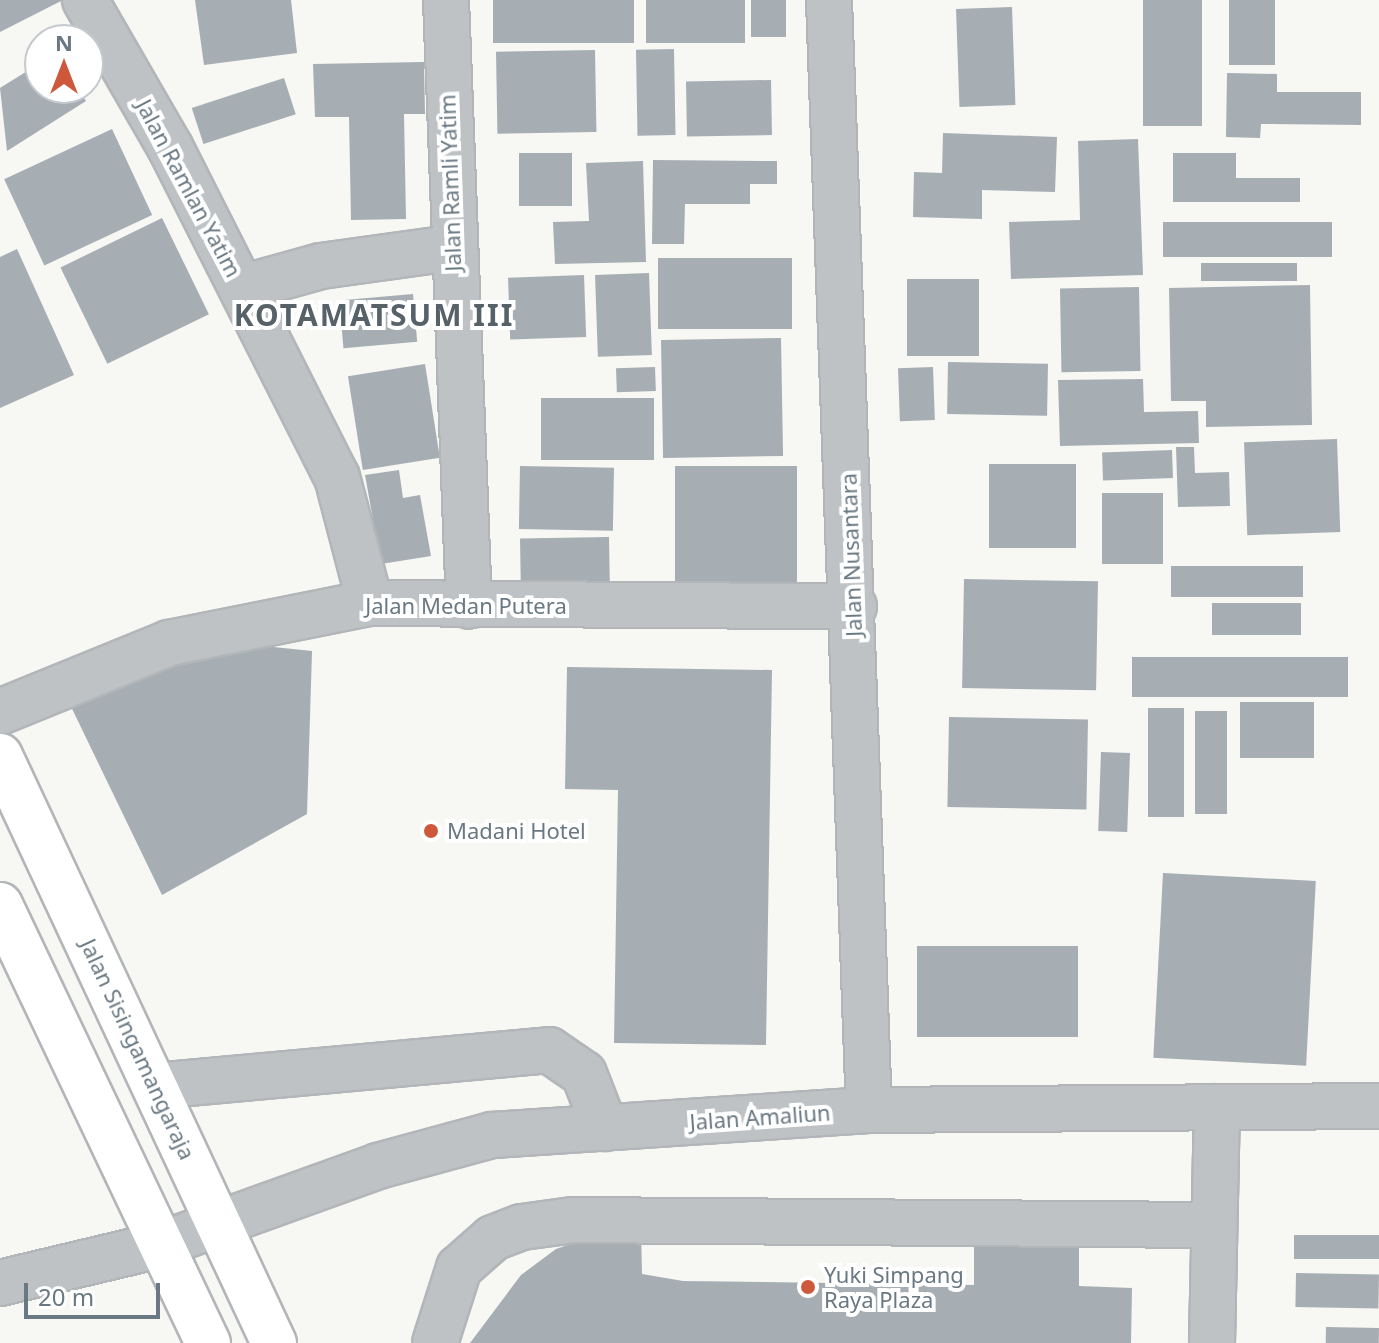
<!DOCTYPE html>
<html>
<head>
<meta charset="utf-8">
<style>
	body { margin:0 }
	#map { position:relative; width:1379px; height:1343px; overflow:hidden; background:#f7f7f4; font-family:"Noto Sans",sans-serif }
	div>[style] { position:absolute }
	.building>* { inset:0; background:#a6adb3; transform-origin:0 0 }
	.roads { filter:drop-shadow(2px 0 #b2b6b9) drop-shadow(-2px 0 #b2b6b9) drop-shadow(0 2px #b2b6b9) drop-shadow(0 -2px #b2b6b9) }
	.minor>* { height:44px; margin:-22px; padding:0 22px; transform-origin:22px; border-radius:22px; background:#bec2c5 }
	.major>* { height:44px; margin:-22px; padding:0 22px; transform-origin:22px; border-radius:22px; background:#fff }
	.dots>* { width:22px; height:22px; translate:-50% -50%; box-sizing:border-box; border:4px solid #fff; border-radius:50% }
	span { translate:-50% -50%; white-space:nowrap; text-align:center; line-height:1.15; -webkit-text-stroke:8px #fff; paint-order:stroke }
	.street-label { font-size:22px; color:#697882 }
	.poi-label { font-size:22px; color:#697882 }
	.left { translate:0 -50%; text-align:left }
	.district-label { font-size:30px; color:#566168; font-weight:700; letter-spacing:2px }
	.north { position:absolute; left:24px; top:24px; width:80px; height:80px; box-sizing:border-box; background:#fff; border:2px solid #c3c9cd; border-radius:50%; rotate:0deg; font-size:22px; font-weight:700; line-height:32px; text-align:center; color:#697882 }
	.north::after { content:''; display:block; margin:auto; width:28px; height:36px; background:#ce583c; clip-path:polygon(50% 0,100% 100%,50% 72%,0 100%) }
	.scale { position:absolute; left:24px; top:1283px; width:136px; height:36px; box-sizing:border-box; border:4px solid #697882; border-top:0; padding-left:10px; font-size:24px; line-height:28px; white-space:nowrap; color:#697882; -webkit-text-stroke:6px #fff; paint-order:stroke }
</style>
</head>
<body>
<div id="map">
	<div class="building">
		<i style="clip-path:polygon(0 0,63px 0,0 32px)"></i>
		<i style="clip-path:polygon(195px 0,291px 0,297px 53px,204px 65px)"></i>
		<i style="left:493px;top:0;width:141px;height:43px"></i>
		<i style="left:646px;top:0;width:99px;height:43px"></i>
		<i style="left:751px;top:0;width:35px;height:37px"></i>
		<i style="left:1143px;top:0;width:59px;height:126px"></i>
		<i style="left:1229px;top:0;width:46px;height:65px"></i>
		<i style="left:1012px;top:7px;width:98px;height:56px;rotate:88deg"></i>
		<i style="left:674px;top:49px;width:86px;height:38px;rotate:89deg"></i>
		<i style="left:595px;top:50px;width:82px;height:99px;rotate:89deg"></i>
		<i style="clip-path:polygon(424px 62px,425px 114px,404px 114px,406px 219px,351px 220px,349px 117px,315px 117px,313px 64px)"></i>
		<i style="clip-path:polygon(40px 63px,40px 88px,78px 88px,86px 101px,7px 151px,0 88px)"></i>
		<i style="clip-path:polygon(1227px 73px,1277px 74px,1277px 92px,1361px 92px,1361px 125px,1261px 124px,1260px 138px,1226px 137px)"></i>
		<i style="left:284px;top:78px;width:38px;height:97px;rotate:72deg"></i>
		<i style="left:771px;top:80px;width:55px;height:85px;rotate:89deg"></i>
		<i style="left:112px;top:129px;width:95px;height:119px;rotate:65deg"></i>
		<i style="clip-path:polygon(943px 133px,1057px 137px,1055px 192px,982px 190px,982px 219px,913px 217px,914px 172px,942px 173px)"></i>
		<i style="clip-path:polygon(1138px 139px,1143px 275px,1011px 279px,1009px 222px,1080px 220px,1078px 141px)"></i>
		<i style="left:519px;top:153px;width:53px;height:53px"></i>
		<i style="clip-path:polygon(1173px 153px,1236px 153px,1236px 178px,1300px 178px,1300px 202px,1173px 202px)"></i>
		<i style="clip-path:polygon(653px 160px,777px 161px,777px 184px,750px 184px,750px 204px,685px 204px,684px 244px,652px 244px)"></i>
		<i style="clip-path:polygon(643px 161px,646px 262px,555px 264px,553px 222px,589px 221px,586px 163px)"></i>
		<i style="left:162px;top:218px;width:107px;height:113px;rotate:64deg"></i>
		<i style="left:1332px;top:222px;width:35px;height:169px;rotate:90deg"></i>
		<i style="clip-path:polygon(17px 249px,74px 375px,0 408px,0 257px)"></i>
		<i style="left:792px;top:258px;width:71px;height:134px;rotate:90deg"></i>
		<i style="left:1297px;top:263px;width:18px;height:96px;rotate:90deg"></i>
		<i style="left:649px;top:273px;width:82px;height:54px;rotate:88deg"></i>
		<i style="left:584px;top:275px;width:62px;height:76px;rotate:88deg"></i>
		<i style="left:907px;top:279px;width:72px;height:77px"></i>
		<i style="clip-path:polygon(1310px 285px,1312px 425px,1206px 427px,1206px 401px,1171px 401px,1169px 288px)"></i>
		<i style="left:1139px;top:287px;width:84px;height:79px;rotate:89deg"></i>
		<i style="left:413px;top:294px;width:48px;height:74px;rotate:85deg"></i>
		<i style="left:781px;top:338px;width:118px;height:120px;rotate:89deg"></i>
		<i style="left:948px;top:362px;width:100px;height:52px;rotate:1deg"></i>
		<i style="left:425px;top:364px;width:95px;height:78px;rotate:81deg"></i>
		<i style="left:655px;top:367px;width:24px;height:39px;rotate:88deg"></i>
		<i style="left:933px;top:367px;width:53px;height:35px;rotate:88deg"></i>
		<i style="clip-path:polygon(1143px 379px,1144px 412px,1198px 411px,1199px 443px,1060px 446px,1058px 380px)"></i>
		<i style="left:541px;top:398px;width:113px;height:62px"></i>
		<i style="left:1337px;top:439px;width:93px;height:93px;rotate:88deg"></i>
		<i style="clip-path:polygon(1176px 447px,1194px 447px,1195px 473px,1229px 472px,1230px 506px,1178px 507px)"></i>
		<i style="left:1172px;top:450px;width:28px;height:70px;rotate:88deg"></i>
		<i style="left:1076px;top:464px;width:84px;height:87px;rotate:90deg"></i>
		<i style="left:520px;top:466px;width:94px;height:63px;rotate:1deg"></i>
		<i style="left:675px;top:466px;width:122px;height:134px"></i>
		<i style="clip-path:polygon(399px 470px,403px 498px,420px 495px,431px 556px,381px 564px,365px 475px)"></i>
		<i style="left:1102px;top:493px;width:61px;height:71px"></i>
		<i style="left:609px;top:537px;width:50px;height:89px;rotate:89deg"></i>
		<i style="left:1303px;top:566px;width:31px;height:132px;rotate:90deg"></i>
		<i style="left:964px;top:579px;width:134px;height:109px;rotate:1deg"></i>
		<i style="left:1301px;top:603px;width:32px;height:89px;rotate:90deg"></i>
		<i style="clip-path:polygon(235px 643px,312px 651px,307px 814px,162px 895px,62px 688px)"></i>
		<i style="left:1348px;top:657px;width:40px;height:216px;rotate:90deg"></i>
		<i style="clip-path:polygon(567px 667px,772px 670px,766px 1045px,614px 1043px,618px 790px,565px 789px)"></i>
		<i style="left:1240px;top:702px;width:74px;height:56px"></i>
		<i style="left:1148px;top:708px;width:36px;height:109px"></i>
		<i style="left:1195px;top:711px;width:32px;height:103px"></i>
		<i style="left:949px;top:717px;width:139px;height:90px;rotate:1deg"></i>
		<i style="left:1101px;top:752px;width:29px;height:79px;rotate:2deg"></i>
		<i style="left:1163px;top:873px;width:153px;height:185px;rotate:3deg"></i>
		<i style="left:917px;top:946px;width:161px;height:91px"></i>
		<i style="clip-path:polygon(641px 1230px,642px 1274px,683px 1281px,974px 1285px,974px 1242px,1079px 1241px,1079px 1286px,1132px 1288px,1131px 1343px,470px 1343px,521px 1275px,556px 1249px,602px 1233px)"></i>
		<i style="left:1294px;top:1235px;width:85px;height:24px"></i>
		<i style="left:1296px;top:1273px;width:83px;height:34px;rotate:1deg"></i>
		<i style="left:1326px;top:1327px;width:53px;height:16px;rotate:1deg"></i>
	</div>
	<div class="roads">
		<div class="minor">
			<i style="left:85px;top:0;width:170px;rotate:60deg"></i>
			<i style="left:170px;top:147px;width:370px;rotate:63.2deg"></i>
			<i style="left:337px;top:477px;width:130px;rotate:75.3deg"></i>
			<i style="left:446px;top:0;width:606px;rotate:87.83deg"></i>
			<i style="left:829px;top:0;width:1111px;rotate:87.94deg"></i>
			<i style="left:242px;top:288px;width:82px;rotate:-15.6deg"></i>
			<i style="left:321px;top:266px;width:131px;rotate:-7.9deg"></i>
			<i style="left:0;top:712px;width:183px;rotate:-22.2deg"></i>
			<i style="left:169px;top:643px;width:205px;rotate:-11.3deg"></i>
			<i style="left:370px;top:603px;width:484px;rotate:0.4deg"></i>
			<i style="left:155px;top:1086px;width:396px;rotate:-5.2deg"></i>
			<i style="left:549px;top:1050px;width:42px;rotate:34.4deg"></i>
			<i style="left:584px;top:1074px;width:58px;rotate:68.7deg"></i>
			<i style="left:0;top:1283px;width:163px;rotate:-13.4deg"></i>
			<i style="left:159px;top:1245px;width:233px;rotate:-19.8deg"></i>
			<i style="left:378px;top:1166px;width:118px;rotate:-15.2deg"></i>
			<i style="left:492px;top:1135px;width:378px;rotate:-3.8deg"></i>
			<i style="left:869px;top:1110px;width:510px;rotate:-0.45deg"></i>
			<i style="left:435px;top:1343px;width:79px;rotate:-72.3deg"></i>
			<i style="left:459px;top:1268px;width:45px;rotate:-41.4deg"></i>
			<i style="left:493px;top:1238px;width:31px;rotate:-21deg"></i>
			<i style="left:522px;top:1227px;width:51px;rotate:-7.8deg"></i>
			<i style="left:573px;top:1220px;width:641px;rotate:0.45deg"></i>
			<i style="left:1212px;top:1343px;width:236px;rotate:-88.8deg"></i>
		</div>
		<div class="major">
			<i style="left:0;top:756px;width:648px;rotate:64.98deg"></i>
			<i style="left:0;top:905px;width:485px;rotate:64.6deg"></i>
		</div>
	</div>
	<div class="dots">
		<i style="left:431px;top:831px;background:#ce583c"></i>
		<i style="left:808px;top:1287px;background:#ce583c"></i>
	</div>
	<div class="street-label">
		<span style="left:450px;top:183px;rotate:-92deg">Jalan Ramli Yatim</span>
		<span style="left:189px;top:188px;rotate:62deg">Jalan Ramlan Yatim</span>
		<span style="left:851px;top:555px;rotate:-92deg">Jalan Nusantara</span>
		<span style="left:466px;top:606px">Jalan Medan Putera</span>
		<span style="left:138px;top:1049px;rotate:65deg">Jalan Sisingamangaraja</span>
		<span style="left:760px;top:1117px;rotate:-4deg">Jalan Amaliun</span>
	</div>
	<div class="poi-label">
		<span class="left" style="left:447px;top:831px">Madani Hotel</span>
		<span class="left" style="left:824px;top:1287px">Yuki Simpang<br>Raya Plaza</span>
	</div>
	<div class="district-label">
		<span style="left:374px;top:315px">KOTAMATSUM III</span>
	</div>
	<div class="north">N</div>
	<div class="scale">20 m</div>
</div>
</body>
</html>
